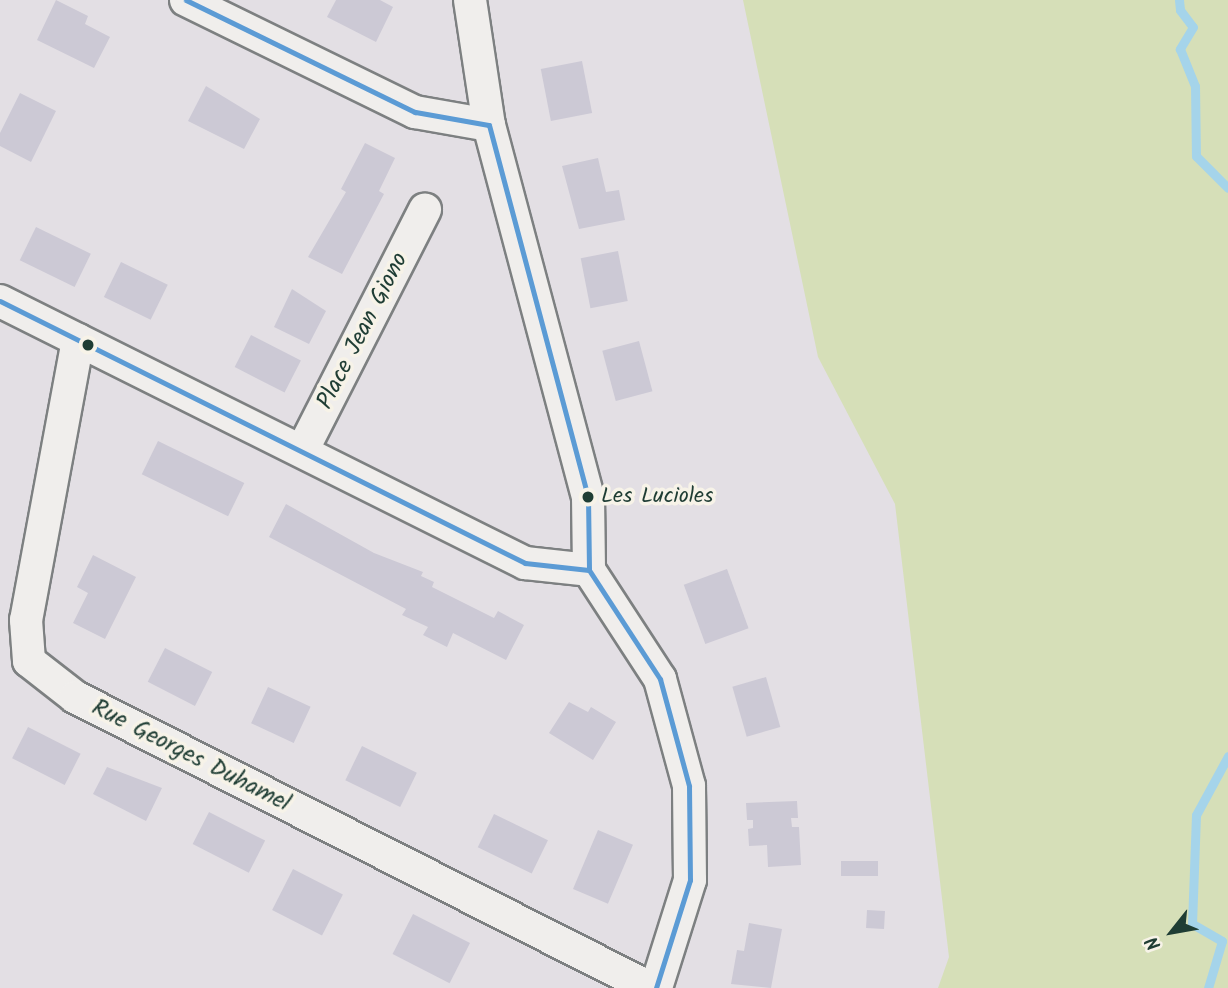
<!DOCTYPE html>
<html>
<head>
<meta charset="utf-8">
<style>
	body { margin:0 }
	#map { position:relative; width:1228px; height:988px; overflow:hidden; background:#e3dfe4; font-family:Kalam,sans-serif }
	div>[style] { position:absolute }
	.green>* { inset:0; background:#d6dfb8 }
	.stream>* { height:9px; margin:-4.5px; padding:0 4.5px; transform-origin:4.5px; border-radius:4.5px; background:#a5d4ea }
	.building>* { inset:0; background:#ccc9d5; transform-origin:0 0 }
	.roads { filter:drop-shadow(2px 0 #7d8081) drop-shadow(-2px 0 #7d8081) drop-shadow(0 2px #7d8081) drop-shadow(0 -2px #7d8081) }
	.minor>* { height:32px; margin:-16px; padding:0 16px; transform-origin:16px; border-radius:16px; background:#f0eeec }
	.bus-1>* { height:5px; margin:-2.5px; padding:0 2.5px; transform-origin:2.5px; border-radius:2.5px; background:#5b9bd5 }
	.dots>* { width:19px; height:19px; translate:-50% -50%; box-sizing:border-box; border:4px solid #f7f3e8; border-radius:50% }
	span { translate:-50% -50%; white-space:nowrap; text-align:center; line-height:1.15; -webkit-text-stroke:7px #f7f3e8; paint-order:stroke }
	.bus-label { font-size:22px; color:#1f3d34 }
	.left { translate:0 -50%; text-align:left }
	.street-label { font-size:24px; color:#1f3d34 }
	.north { position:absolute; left:1137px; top:897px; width:70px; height:70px; -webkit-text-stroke:5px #f7f3e8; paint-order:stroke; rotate:239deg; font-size:19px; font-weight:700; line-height:28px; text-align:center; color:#1f3d34 }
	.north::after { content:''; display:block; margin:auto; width:24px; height:32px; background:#1f3d34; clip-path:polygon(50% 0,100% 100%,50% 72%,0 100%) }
</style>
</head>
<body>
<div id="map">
	<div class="green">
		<i style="clip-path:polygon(743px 0,1228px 0,1228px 988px,938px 988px,949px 957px,895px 504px,818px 357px)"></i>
	</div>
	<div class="stream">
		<i style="left:1179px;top:0;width:10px;rotate:84deg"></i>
		<i style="left:1180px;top:10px;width:21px;rotate:53deg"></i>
		<i style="left:1193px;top:27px;width:26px;rotate:121deg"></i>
		<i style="left:1180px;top:49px;width:40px;rotate:68deg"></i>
		<i style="left:1195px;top:86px;width:70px;rotate:89.2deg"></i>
		<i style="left:1196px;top:156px;width:45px;rotate:45deg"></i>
		<i style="left:1208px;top:988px;width:49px;rotate:-73.4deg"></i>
		<i style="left:1222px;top:941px;width:34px;rotate:-150deg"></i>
		<i style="left:1192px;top:924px;width:109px;rotate:-87.9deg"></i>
		<i style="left:1196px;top:815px;width:67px;rotate:-61.5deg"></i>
	</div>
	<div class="building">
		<i style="clip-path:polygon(56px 0,88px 16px,85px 24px,110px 37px,94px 68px,37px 40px)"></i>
		<i style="clip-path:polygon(336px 0,380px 0,393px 7px,376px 42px,327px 17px)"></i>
		<i style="left:582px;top:61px;width:53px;height:42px;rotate:79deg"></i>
		<i style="clip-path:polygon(206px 86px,260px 119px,244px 149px,188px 121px)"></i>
		<i style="clip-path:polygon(20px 93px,56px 111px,31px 162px,0 146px,0 133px)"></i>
		<i style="clip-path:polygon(365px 143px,395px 158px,379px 191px,384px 194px,342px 274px,308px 257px,346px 192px,341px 189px)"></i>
		<i style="clip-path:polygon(598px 158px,606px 192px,619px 190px,625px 220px,579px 229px,562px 166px)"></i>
		<i style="left:36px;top:227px;width:61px;height:37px;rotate:26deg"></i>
		<i style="left:618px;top:251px;width:51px;height:38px;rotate:79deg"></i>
		<i style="left:121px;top:262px;width:52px;height:39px;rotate:26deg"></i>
		<i style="clip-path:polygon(292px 289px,326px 311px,309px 344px,274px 327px)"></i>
		<i style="left:251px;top:335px;width:56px;height:36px;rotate:27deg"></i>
		<i style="left:639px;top:341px;width:52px;height:38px;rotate:75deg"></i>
		<i style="left:158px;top:441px;width:96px;height:37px;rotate:26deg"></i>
		<i style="clip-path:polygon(286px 504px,374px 553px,423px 572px,421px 576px,434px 582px,432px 587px,494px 618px,498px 611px,524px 625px,506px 660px,453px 633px,447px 647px,423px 635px,428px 627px,402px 615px,406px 609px,269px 537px)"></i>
		<i style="clip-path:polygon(93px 555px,136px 577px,105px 639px,73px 623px,88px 593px,77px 587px)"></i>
		<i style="left:727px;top:569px;width:63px;height:46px;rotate:70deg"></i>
		<i style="left:165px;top:648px;width:53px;height:38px;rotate:27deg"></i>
		<i style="left:766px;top:677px;width:52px;height:35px;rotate:74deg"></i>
		<i style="left:268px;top:687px;width:47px;height:40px;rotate:25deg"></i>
		<i style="clip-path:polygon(569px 702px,588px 712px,591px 707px,616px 722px,593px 760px,549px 733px)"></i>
		<i style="left:28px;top:727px;width:59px;height:35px;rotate:27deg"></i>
		<i style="left:362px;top:746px;width:61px;height:38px;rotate:26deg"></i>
		<i style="clip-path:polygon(107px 767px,162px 788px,146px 821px,93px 794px)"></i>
		<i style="clip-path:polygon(797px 801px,798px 818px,791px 818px,792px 827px,799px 827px,801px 865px,768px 867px,767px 845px,749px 846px,748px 829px,753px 828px,753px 820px,747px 820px,746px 803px)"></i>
		<i style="left:209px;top:812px;width:63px;height:36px;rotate:27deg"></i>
		<i style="left:494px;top:814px;width:60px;height:37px;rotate:26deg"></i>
		<i style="left:598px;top:830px;width:38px;height:64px;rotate:23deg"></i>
		<i style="left:878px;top:861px;width:15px;height:37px;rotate:90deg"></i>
		<i style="left:293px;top:869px;width:56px;height:46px;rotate:27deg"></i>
		<i style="left:867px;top:910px;width:18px;height:18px;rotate:3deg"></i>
		<i style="left:413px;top:914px;width:64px;height:45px;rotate:27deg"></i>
		<i style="clip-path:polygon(749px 923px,782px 929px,771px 988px,731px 984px,737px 950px,744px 951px)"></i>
	</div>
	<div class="roads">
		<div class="minor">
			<i style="left:186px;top:0;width:255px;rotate:26.1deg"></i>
			<i style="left:415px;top:112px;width:75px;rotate:10deg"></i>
			<i style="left:470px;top:0;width:126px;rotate:81.4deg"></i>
			<i style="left:489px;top:125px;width:385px;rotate:75.1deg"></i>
			<i style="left:588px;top:497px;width:73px;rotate:89.2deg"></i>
			<i style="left:589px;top:570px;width:130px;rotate:56.9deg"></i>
			<i style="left:660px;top:679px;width:111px;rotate:74.8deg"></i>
			<i style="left:689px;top:786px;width:94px;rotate:89.4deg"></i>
			<i style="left:690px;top:880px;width:113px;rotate:107.5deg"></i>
			<i style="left:0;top:301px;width:587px;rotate:26.52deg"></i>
			<i style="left:525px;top:563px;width:64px;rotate:6.2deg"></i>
			<i style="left:78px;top:340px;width:285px;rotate:100.5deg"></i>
			<i style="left:26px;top:620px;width:41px;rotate:85.8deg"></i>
			<i style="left:29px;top:661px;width:58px;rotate:38deg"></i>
			<i style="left:75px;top:697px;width:644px;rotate:26.84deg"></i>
			<i style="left:302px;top:451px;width:271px;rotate:-63deg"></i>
		</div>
	</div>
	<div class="bus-1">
		<i style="left:186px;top:0;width:255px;rotate:26.1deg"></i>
		<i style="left:415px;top:112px;width:75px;rotate:10deg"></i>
		<i style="left:489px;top:125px;width:385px;rotate:75.1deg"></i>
		<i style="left:588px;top:497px;width:73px;rotate:89.2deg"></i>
		<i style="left:589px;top:570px;width:130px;rotate:56.9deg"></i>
		<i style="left:660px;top:679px;width:111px;rotate:74.8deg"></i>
		<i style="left:689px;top:786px;width:94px;rotate:89.4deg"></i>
		<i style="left:690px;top:880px;width:113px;rotate:107.5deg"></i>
		<i style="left:0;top:301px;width:587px;rotate:26.52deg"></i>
		<i style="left:525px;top:563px;width:64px;rotate:6.2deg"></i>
	</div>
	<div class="dots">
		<i style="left:88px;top:345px;background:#1f3d34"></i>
		<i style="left:588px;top:497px;background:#1f3d34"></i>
	</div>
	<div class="bus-label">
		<span class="left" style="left:601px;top:497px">Les Lucioles</span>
	</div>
	<div class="street-label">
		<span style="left:363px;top:331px;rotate:-63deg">Place Jean Giono</span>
		<span style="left:191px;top:756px;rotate:27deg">Rue Georges Duhamel</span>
	</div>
	<div class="north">N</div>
</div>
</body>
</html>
